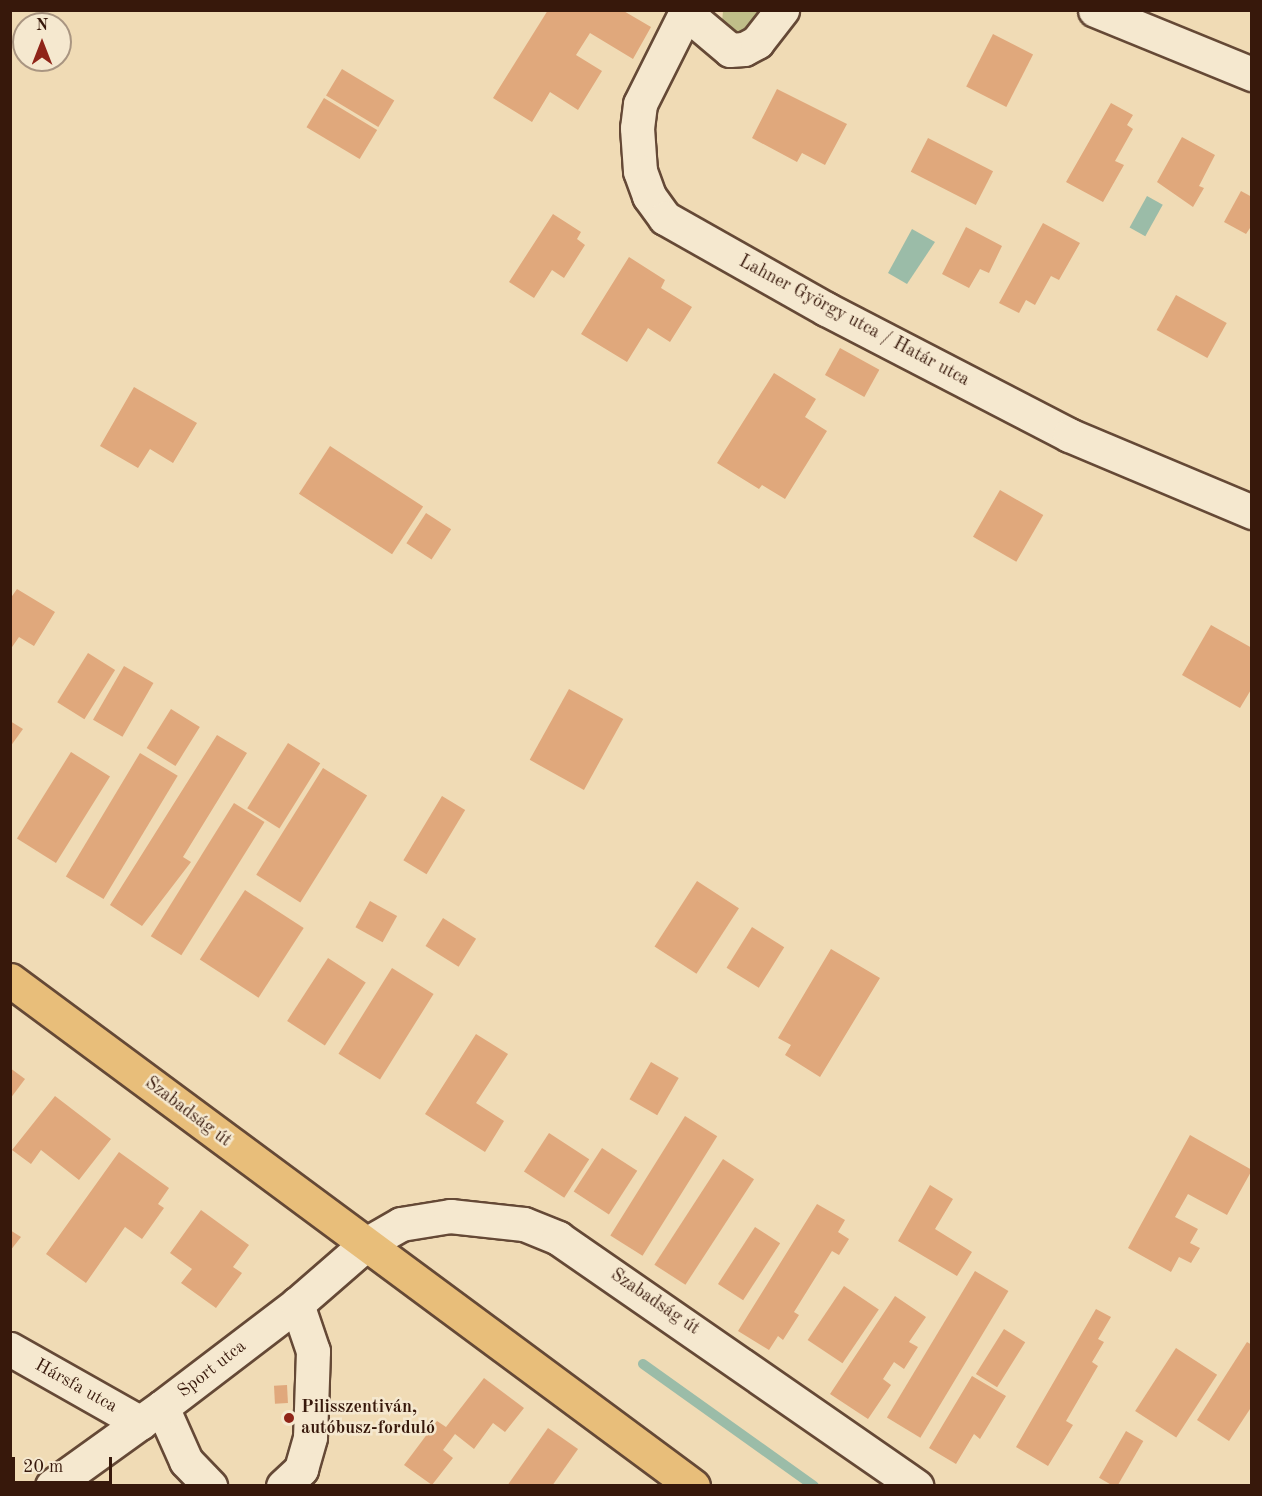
<!DOCTYPE html>
<html>
<head>
<meta charset="utf-8">
<style>
	body { margin:0 }
	#map { position:relative; width:1262px; height:1496px; overflow:hidden; background:#f0dbb5; font-family:"Old Standard TT",serif }
	div>[style] { position:absolute }
	.green>* { inset:0; background:#c0be89 }
	.water>* { inset:0; background:#9bbca8; transform-origin:0 0 }
	.stream>* { height:10px; margin:-5px; padding:0 5px; transform-origin:5px; border-radius:5px; background:#9bbca8 }
	.building>* { inset:0; background:#e0a87c; transform-origin:0 0 }
	.roads { filter:drop-shadow(2px 0 #654936) drop-shadow(-2px 0 #654936) drop-shadow(0 2px #654936) drop-shadow(0 -2px #654936) }
	.minor>* { height:33px; margin:-16.5px; padding:0 16.5px; transform-origin:16.5px; border-radius:16.5px; background:#f5e8cf }
	.major>* { height:33px; margin:-16.5px; padding:0 16.5px; transform-origin:16.5px; border-radius:16.5px; background:#e8be7a }
	.dots>* { width:16px; height:16px; translate:-50% -50%; box-sizing:border-box; border:3px solid #f5e8cf; border-radius:50% }
	span { translate:-50% -50%; white-space:nowrap; text-align:center; line-height:1.15; -webkit-text-stroke:5px #f5e8cf; paint-order:stroke }
	.street-label { font-size:18px; color:#37180b }
	.poi-label { font-size:18px; color:#37180b; font-weight:700 }
	.left { translate:0 -50%; text-align:left }
	.frame { position:absolute; inset:0; border:12px solid #37180b; pointer-events:none }
	.north { position:absolute; left:12px; top:12px; width:60px; height:60px; box-sizing:border-box; background:#f5e8cf; border:2px solid #a99581; border-radius:50%; rotate:0deg; font-size:16px; font-weight:700; line-height:24px; text-align:center; color:#37180b }
	.north::after { content:''; display:block; margin:auto; width:21px; height:27px; background:#8f2418; clip-path:polygon(50% 0,100% 100%,50% 72%,0 100%) }
	.scale { position:absolute; left:12px; top:1457px; width:100px; height:27px; box-sizing:border-box; border:3px solid #37180b; border-top:0; padding-left:8px; font-size:18px; line-height:21px; white-space:nowrap; color:#37180b; -webkit-text-stroke:4px #f5e8cf; paint-order:stroke }
</style>
</head>
<body>
<div id="map">
	<div class="green">
		<i style="clip-path:polygon(723px 11px,762px 11px,738px 35px,722px 22px)"></i>
	</div>
	<div class="water">
		<i style="left:1147px;top:196px;width:18px;height:36px;rotate:29deg"></i>
		<i style="clip-path:polygon(912px 229px,935px 242px,907px 284px,888px 273px)"></i>
	</div>
	<div class="stream">
		<i style="left:643px;top:1364px;width:210px;rotate:35.5deg"></i>
	</div>
	<div class="building">
		<i style="clip-path:polygon(548px 10px,622px 10px,651px 27px,633px 59px,590px 33px,576px 55px,602px 71px,578px 110px,550px 92px,532px 122px,493px 98px)"></i>
		<i style="left:993px;top:34px;width:45px;height:59px;rotate:27deg"></i>
		<i style="left:342px;top:69px;width:61px;height:31px;rotate:31deg"></i>
		<i style="clip-path:polygon(777px 89px,847px 124px,825px 165px,802px 153px,797px 162px,752px 138px)"></i>
		<i style="left:324px;top:98px;width:62px;height:34px;rotate:31deg"></i>
		<i style="clip-path:polygon(1111px 103px,1133px 115px,1127px 125px,1133px 129px,1115px 161px,1124px 165px,1103px 202px,1066px 182px)"></i>
		<i style="clip-path:polygon(1182px 137px,1215px 155px,1199px 186px,1204px 188px,1193px 207px,1157px 182px)"></i>
		<i style="left:928px;top:138px;width:73px;height:38px;rotate:27deg"></i>
		<i style="clip-path:polygon(1241px 191px,1252px 197px,1252px 225px,1246px 234px,1224px 222px)"></i>
		<i style="clip-path:polygon(553px 214px,581px 232px,577px 239px,585px 245px,564px 278px,552px 270px,534px 298px,509px 282px)"></i>
		<i style="clip-path:polygon(1043px 223px,1080px 243px,1059px 280px,1051px 276px,1035px 305px,1026px 300px,1019px 313px,999px 303px)"></i>
		<i style="clip-path:polygon(966px 227px,1002px 246px,989px 273px,980px 269px,969px 288px,942px 274px)"></i>
		<i style="clip-path:polygon(629px 257px,665px 280px,661px 288px,692px 307px,670px 342px,648px 328px,627px 362px,581px 334px)"></i>
		<i style="left:1176px;top:295px;width:58px;height:40px;rotate:29deg"></i>
		<i style="left:840px;top:348px;width:45px;height:31px;rotate:29deg"></i>
		<i style="clip-path:polygon(774px 373px,816px 399px,805px 417px,827px 431px,785px 499px,762px 485px,759px 489px,717px 463px)"></i>
		<i style="clip-path:polygon(134px 387px,197px 423px,173px 463px,150px 449px,138px 468px,100px 446px)"></i>
		<i style="left:330px;top:446px;width:111px;height:57px;rotate:33deg"></i>
		<i style="left:1000px;top:490px;width:50px;height:54px;rotate:30deg"></i>
		<i style="left:426px;top:513px;width:30px;height:36px;rotate:33deg"></i>
		<i style="clip-path:polygon(17px 589px,55px 612px,34px 646px,19px 637px,10px 650px,10px 599px)"></i>
		<i style="clip-path:polygon(1211px 625px,1252px 648px,1252px 688px,1240px 708px,1182px 675px)"></i>
		<i style="left:88px;top:653px;width:32px;height:58px;rotate:32deg"></i>
		<i style="left:124px;top:666px;width:34px;height:62px;rotate:30deg"></i>
		<i style="left:569px;top:689px;width:62px;height:81px;rotate:29deg"></i>
		<i style="left:171px;top:709px;width:34px;height:46px;rotate:32deg"></i>
		<i style="clip-path:polygon(10px 721px,23px 729px,10px 747px)"></i>
		<i style="clip-path:polygon(217px 735px,247px 753px,183px 857px,191px 862px,142px 926px,110px 905px)"></i>
		<i style="left:288px;top:743px;width:38px;height:77px;rotate:32deg"></i>
		<i style="left:71px;top:752px;width:46px;height:102px;rotate:32deg"></i>
		<i style="left:140px;top:753px;width:44px;height:144px;rotate:31deg"></i>
		<i style="left:323px;top:768px;width:52px;height:126px;rotate:32deg"></i>
		<i style="left:442px;top:796px;width:27px;height:75px;rotate:31deg"></i>
		<i style="left:234px;top:803px;width:36px;height:157px;rotate:32deg"></i>
		<i style="left:697px;top:881px;width:50px;height:78px;rotate:33deg"></i>
		<i style="left:245px;top:890px;width:70px;height:83px;rotate:33deg"></i>
		<i style="left:370px;top:901px;width:31px;height:30px;rotate:29deg"></i>
		<i style="left:443px;top:918px;width:39px;height:33px;rotate:32deg"></i>
		<i style="left:752px;top:927px;width:38px;height:48px;rotate:32deg"></i>
		<i style="clip-path:polygon(831px 949px,880px 978px,820px 1077px,785px 1055px,791px 1045px,778px 1038px)"></i>
		<i style="left:328px;top:958px;width:45px;height:75px;rotate:33deg"></i>
		<i style="left:392px;top:968px;width:49px;height:101px;rotate:32deg"></i>
		<i style="clip-path:polygon(476px 1034px,508px 1054px,476px 1103px,504px 1121px,485px 1152px,425px 1114px)"></i>
		<i style="left:651px;top:1062px;width:32px;height:43px;rotate:30deg"></i>
		<i style="clip-path:polygon(10px 1068px,25px 1079px,10px 1099px)"></i>
		<i style="clip-path:polygon(55px 1096px,111px 1139px,79px 1180px,41px 1150px,31px 1164px,12px 1150px)"></i>
		<i style="left:685px;top:1116px;width:38px;height:141px;rotate:32deg"></i>
		<i style="left:549px;top:1133px;width:48px;height:46px;rotate:33deg"></i>
		<i style="clip-path:polygon(1190px 1135px,1252px 1170px,1227px 1215px,1188px 1194px,1175px 1217px,1198px 1229px,1190px 1243px,1200px 1248px,1191px 1263px,1179px 1257px,1171px 1272px,1128px 1248px)"></i>
		<i style="left:602px;top:1148px;width:42px;height:52px;rotate:33deg"></i>
		<i style="clip-path:polygon(119px 1152px,169px 1188px,158px 1204px,164px 1208px,142px 1239px,125px 1227px,86px 1283px,46px 1254px)"></i>
		<i style="left:723px;top:1159px;width:37px;height:126px;rotate:33deg"></i>
		<i style="clip-path:polygon(930px 1185px,953px 1199px,935px 1229px,972px 1252px,957px 1276px,898px 1241px)"></i>
		<i style="clip-path:polygon(817px 1204px,845px 1220px,838px 1232px,849px 1239px,839px 1255px,832px 1251px,794px 1312px,799px 1315px,783px 1340px,778px 1336px,769px 1350px,738px 1331px)"></i>
		<i style="clip-path:polygon(201px 1210px,249px 1245px,233px 1267px,242px 1273px,216px 1308px,181px 1283px,192px 1269px,170px 1253px)"></i>
		<i style="left:755px;top:1227px;width:30px;height:68px;rotate:33deg"></i>
		<i style="clip-path:polygon(10px 1230px,21px 1237px,10px 1251px)"></i>
		<i style="left:975px;top:1271px;width:39px;height:171px;rotate:31deg"></i>
		<i style="left:844px;top:1286px;width:42px;height:65px;rotate:34deg"></i>
		<i style="clip-path:polygon(895px 1296px,926px 1317px,909px 1342px,918px 1347px,904px 1369px,894px 1362px,883px 1379px,891px 1385px,868px 1419px,830px 1394px)"></i>
		<i style="clip-path:polygon(1096px 1309px,1111px 1317px,1098px 1339px,1104px 1342px,1092px 1362px,1098px 1366px,1066px 1421px,1073px 1425px,1048px 1466px,1016px 1447px)"></i>
		<i style="left:1004px;top:1329px;width:25px;height:53px;rotate:32deg"></i>
		<i style="clip-path:polygon(1247px 1342px,1252px 1345px,1252px 1406px,1229px 1441px,1197px 1420px)"></i>
		<i style="left:1176px;top:1348px;width:49px;height:75px;rotate:33deg"></i>
		<i style="clip-path:polygon(972px 1376px,1006px 1396px,980px 1439px,974px 1434px,956px 1464px,929px 1448px)"></i>
		<i style="clip-path:polygon(484px 1378px,524px 1408px,505px 1432px,493px 1423px,474px 1449px,455px 1434px,443px 1450px,453px 1458px,432px 1485px,404px 1465px,437px 1421px,446px 1427px)"></i>
		<i style="left:287px;top:1385px;width:18px;height:13px;rotate:87deg"></i>
		<i style="clip-path:polygon(548px 1428px,578px 1449px,552px 1486px,507px 1486px)"></i>
		<i style="left:1126px;top:1431px;width:20px;height:54px;rotate:30deg"></i>
	</div>
	<div class="roads">
		<div class="minor">
			<i style="left:687px;top:10px;width:105px;rotate:116.6deg"></i>
			<i style="left:640px;top:104px;width:24px;rotate:97deg"></i>
			<i style="left:637px;top:128px;width:43px;rotate:86deg"></i>
			<i style="left:640px;top:171px;width:27px;rotate:70deg"></i>
			<i style="left:649px;top:196px;width:27px;rotate:54deg"></i>
			<i style="left:665px;top:218px;width:185px;rotate:29.5deg"></i>
			<i style="left:826px;top:309px;width:274px;rotate:27.4deg"></i>
			<i style="left:1069px;top:435px;width:199px;rotate:22.8deg"></i>
			<i style="left:1095px;top:10px;width:170px;rotate:22.2deg"></i>
			<i style="left:686px;top:13px;width:57px;rotate:40.1deg"></i>
			<i style="left:730px;top:50px;width:14px;rotate:-4deg"></i>
			<i style="left:744px;top:49px;width:15px;rotate:-28deg"></i>
			<i style="left:757px;top:42px;width:41px;rotate:-52deg"></i>
			<i style="left:10px;top:1349px;width:150px;rotate:29.5deg"></i>
			<i style="left:162px;top:1407px;width:59px;rotate:66deg"></i>
			<i style="left:186px;top:1461px;width:35px;rotate:46deg"></i>
			<i style="left:52px;top:1486px;width:135px;rotate:-35.7deg"></i>
			<i style="left:162px;top:1407px;width:170px;rotate:-37.3deg"></i>
			<i style="left:297px;top:1304px;width:91px;rotate:-41deg"></i>
			<i style="left:366px;top:1244px;width:40px;rotate:-29.7deg"></i>
			<i style="left:401px;top:1224px;width:50px;rotate:-9.3deg"></i>
			<i style="left:450px;top:1216px;width:74px;rotate:6.2deg"></i>
			<i style="left:524px;top:1224px;width:37px;rotate:22deg"></i>
			<i style="left:558px;top:1238px;width:436px;rotate:34.7deg"></i>
			<i style="left:283px;top:1486px;width:25px;rotate:-43deg"></i>
			<i style="left:301px;top:1469px;width:33px;rotate:-74deg"></i>
			<i style="left:310px;top:1437px;width:86px;rotate:-88deg"></i>
			<i style="left:313px;top:1351px;width:50px;rotate:-108.8deg"></i>
		</div>
		<div class="major">
			<i style="left:10px;top:980px;width:850px;rotate:36.53deg"></i>
		</div>
	</div>
	<div class="dots">
		<i style="left:289px;top:1418px;background:#8f2418"></i>
	</div>
	<div class="street-label">
		<span style="left:854px;top:321px;rotate:28deg">Lahner György utca / Határ utca</span>
		<span style="left:188px;top:1112px;rotate:37deg">Szabadság út</span>
		<span style="left:655px;top:1302px;rotate:34deg">Szabadság út</span>
		<span style="left:212px;top:1369px;rotate:-38deg">Sport utca</span>
		<span style="left:76px;top:1386px;rotate:29deg">Hársfa utca</span>
	</div>
	<div class="poi-label">
		<span class="left" style="left:301px;top:1418px">Pilisszentiván,<br>autóbusz-forduló</span>
	</div>
	<div class="frame"></div>
	<div class="north">N</div>
	<div class="scale">20 m</div>
</div>
</body>
</html>
